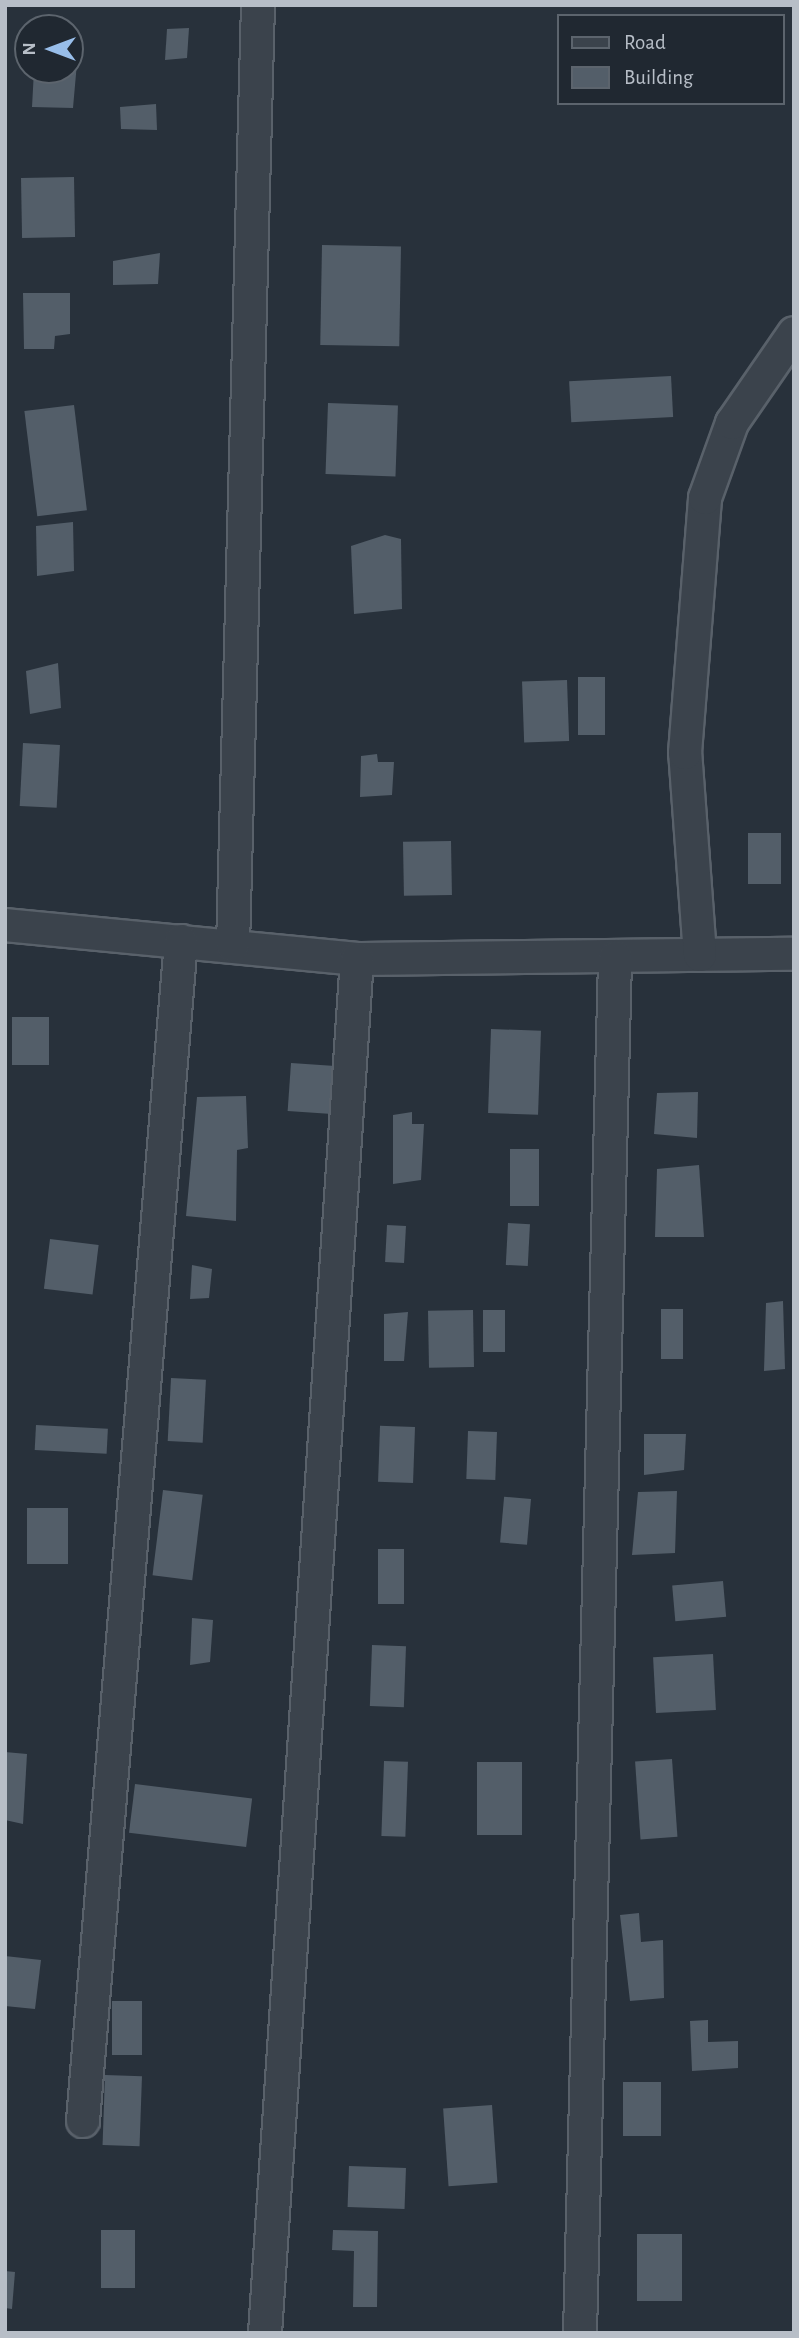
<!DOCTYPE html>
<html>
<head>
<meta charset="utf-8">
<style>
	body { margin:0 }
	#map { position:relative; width:799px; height:2338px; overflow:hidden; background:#28313b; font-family:"Alegreya Sans",sans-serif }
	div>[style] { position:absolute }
	.building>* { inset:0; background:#535e69; transform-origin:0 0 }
	.roads { filter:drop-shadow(2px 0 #59616a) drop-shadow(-2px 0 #59616a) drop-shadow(0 2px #59616a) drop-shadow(0 -2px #59616a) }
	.minor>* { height:32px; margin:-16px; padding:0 16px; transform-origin:16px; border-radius:16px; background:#3b434c }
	span { translate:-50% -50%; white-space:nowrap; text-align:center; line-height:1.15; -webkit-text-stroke:7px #202831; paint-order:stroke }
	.frame { position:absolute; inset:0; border:7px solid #b7bec7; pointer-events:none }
	.legend { position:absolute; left:557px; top:14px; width:228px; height:91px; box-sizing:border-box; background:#202831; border:2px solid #5c646d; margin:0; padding:9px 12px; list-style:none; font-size:21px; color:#b7bec7 }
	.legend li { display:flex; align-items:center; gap:14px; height:35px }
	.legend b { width:35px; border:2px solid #5c646d }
	.north { position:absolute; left:14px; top:14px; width:70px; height:70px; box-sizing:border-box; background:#202831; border:2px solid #5c646d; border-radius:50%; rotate:270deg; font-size:19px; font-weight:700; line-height:28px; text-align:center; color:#b7bec7 }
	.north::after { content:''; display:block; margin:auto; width:24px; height:32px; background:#98beea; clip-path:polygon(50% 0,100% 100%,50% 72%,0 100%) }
</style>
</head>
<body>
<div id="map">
	<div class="building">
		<i style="clip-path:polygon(189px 28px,187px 58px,165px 60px,167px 29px)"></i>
		<i style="clip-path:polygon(79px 40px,73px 108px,32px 107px,34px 70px,70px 70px,70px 41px)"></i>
		<i style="clip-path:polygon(156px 104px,157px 130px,121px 129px,120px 107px)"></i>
		<i style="left:74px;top:177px;width:60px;height:53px;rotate:89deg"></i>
		<i style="left:322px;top:245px;width:79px;height:100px;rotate:1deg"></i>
		<i style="clip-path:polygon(160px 253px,158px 284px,113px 285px,113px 261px)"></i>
		<i style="clip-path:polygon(23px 293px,70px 293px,70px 334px,55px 336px,54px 349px,24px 349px)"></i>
		<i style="left:671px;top:376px;width:41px;height:102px;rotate:87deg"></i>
		<i style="left:328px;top:403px;width:70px;height:71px;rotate:2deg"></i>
		<i style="left:74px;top:405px;width:106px;height:50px;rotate:83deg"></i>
		<i style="clip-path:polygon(73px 522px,74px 571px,37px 576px,36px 526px)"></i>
		<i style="clip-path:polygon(385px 535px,401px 539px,402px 609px,354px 614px,351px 546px)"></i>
		<i style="clip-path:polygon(58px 663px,61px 708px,30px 714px,26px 671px)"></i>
		<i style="left:578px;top:677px;width:27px;height:58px"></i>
		<i style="left:567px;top:680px;width:61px;height:45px;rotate:88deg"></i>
		<i style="left:23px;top:743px;width:37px;height:63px;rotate:3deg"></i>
		<i style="clip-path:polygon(377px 754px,378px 762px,394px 762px,392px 795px,360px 797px,361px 756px)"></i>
		<i style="left:781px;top:833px;width:51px;height:33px;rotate:90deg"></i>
		<i style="left:451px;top:841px;width:54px;height:48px;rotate:89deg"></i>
		<i style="left:12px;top:1017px;width:37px;height:48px"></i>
		<i style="left:491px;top:1029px;width:50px;height:84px;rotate:2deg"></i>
		<i style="left:291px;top:1063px;width:48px;height:48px;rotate:4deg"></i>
		<i style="clip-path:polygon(698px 1092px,697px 1138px,654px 1134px,657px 1093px)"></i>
		<i style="clip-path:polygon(246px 1096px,248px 1148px,237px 1150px,236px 1221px,186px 1216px,197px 1097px)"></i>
		<i style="clip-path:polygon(412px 1112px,412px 1124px,424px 1124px,421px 1180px,393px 1184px,393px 1115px)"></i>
		<i style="left:510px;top:1149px;width:29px;height:57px"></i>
		<i style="clip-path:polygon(699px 1165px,704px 1237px,655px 1237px,657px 1169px)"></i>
		<i style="left:508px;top:1223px;width:22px;height:42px;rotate:3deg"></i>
		<i style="left:387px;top:1225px;width:19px;height:37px;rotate:3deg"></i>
		<i style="left:50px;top:1239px;width:49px;height:50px;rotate:7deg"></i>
		<i style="clip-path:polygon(192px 1265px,212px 1269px,209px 1298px,190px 1299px)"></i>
		<i style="clip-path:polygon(783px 1301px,785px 1369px,764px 1371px,766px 1303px)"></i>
		<i style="left:661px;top:1309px;width:22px;height:50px"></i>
		<i style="left:473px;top:1310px;width:57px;height:45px;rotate:89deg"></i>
		<i style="left:483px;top:1310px;width:22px;height:42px"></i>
		<i style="clip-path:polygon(408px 1312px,404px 1361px,384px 1361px,384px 1314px)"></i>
		<i style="left:171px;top:1378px;width:35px;height:63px;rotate:3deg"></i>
		<i style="left:36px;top:1425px;width:72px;height:25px;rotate:3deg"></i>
		<i style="left:415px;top:1427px;width:56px;height:35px;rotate:92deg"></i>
		<i style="left:468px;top:1431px;width:29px;height:48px;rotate:2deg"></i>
		<i style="clip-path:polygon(644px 1434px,686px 1434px,684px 1470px,644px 1475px)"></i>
		<i style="left:163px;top:1490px;width:40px;height:86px;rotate:7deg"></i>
		<i style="clip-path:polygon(677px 1491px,675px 1553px,632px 1555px,638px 1492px)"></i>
		<i style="left:531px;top:1499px;width:46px;height:27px;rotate:95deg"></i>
		<i style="left:27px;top:1508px;width:41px;height:56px"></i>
		<i style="left:378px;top:1549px;width:26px;height:55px"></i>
		<i style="left:723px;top:1581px;width:36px;height:51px;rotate:85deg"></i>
		<i style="clip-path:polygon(192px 1618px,213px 1620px,210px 1662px,190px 1665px)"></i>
		<i style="left:372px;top:1645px;width:34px;height:61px;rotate:2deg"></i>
		<i style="left:713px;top:1654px;width:56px;height:60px;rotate:87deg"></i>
		<i style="clip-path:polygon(5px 1752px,27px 1754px,23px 1824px,5px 1820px)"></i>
		<i style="left:672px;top:1759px;width:78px;height:37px;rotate:86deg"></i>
		<i style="left:384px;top:1761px;width:24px;height:75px;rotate:2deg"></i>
		<i style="left:477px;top:1762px;width:45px;height:73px"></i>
		<i style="left:135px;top:1784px;width:118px;height:49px;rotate:7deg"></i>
		<i style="clip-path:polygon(639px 1913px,641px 1942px,663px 1940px,664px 1998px,630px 2001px,620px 1915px)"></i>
		<i style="clip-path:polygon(5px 1956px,41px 1960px,35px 2009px,5px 2006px)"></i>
		<i style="left:112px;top:2001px;width:30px;height:54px"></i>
		<i style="clip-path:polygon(708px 2020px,708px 2042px,738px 2041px,738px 2068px,692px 2071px,690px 2021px)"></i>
		<i style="left:105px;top:2075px;width:37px;height:70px;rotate:2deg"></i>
		<i style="left:661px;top:2082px;width:54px;height:38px;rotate:90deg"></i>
		<i style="left:492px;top:2105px;width:78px;height:49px;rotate:86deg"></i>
		<i style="left:349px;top:2166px;width:57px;height:41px;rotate:2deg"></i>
		<i style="left:135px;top:2230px;width:58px;height:34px;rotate:90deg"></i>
		<i style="clip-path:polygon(333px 2230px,378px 2231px,377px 2307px,353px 2307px,354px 2251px,332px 2250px)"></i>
		<i style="left:637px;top:2234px;width:45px;height:67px"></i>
		<i style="clip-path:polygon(5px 2271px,15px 2272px,12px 2309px,5px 2308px)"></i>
	</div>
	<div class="roads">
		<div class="minor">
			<i style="left:5px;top:925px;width:354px;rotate:5.5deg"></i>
			<i style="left:357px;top:959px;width:437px;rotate:-0.7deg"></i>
			<i style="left:233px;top:946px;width:941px;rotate:-88.48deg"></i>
			<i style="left:700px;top:955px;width:203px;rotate:-94.2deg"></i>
			<i style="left:685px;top:753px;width:256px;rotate:-85.5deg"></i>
			<i style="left:705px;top:498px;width:80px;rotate:-70.2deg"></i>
			<i style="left:732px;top:423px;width:109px;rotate:-55.4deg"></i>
			<i style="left:83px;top:2121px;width:1184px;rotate:-85.25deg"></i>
			<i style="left:265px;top:2333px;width:1377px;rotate:-86.17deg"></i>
			<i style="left:580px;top:2333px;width:1376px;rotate:-88.54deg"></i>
		</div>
	</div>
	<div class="frame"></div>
	<ul class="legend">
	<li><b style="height:9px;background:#3b434c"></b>Road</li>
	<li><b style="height:19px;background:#535e69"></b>Building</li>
	</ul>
	<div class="north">N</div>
</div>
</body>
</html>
